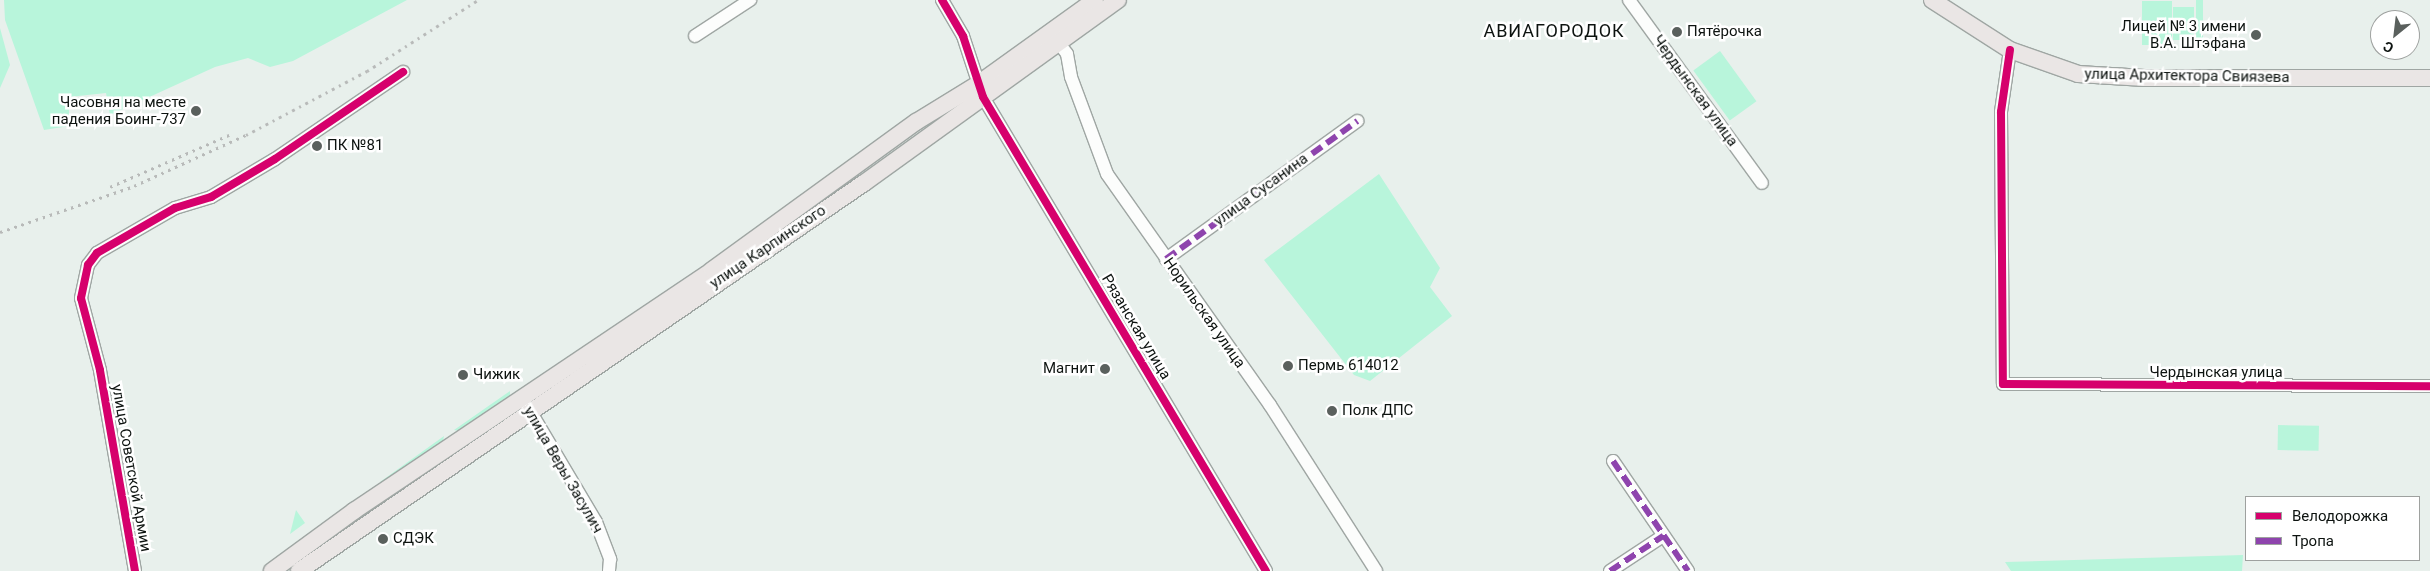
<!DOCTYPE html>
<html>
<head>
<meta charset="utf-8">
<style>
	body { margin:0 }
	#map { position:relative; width:2430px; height:571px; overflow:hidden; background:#e8f0ec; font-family:Roboto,sans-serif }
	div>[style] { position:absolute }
	.green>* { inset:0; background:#b8f5db; transform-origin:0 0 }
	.roads { filter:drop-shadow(1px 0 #9fa6a3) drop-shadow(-1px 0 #9fa6a3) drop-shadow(0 1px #9fa6a3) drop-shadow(0 -1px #9fa6a3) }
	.minor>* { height:12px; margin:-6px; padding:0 6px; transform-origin:6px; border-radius:6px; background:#fcfdfc }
	.major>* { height:16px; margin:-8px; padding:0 8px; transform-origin:8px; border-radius:8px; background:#eae6e5 }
	.rail>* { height:2.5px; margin-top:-1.25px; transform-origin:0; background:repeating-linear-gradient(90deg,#b8bab9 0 2.5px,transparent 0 7.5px) }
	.quiet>* { height:6px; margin-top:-3px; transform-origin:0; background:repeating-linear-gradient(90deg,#8e44ad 0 12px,transparent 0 18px) }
	.cycleway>* { height:8px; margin:-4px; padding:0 4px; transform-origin:4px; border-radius:4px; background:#d6006c }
	.dots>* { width:14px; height:14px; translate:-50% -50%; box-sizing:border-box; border:2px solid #fff; border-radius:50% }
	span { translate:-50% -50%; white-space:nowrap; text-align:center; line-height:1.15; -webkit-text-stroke:5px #fff; paint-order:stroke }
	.poi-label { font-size:15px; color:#0d1310 }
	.right { translate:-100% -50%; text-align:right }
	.left { translate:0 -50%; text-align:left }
	.street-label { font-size:15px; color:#0d1310 }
	.quarter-label { font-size:18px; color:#0d1310; letter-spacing:1px }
	.legend { position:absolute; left:2245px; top:496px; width:175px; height:65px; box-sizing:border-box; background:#fff; border:1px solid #9ea19f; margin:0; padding:6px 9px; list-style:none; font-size:15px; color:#0d1310 }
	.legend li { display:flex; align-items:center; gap:10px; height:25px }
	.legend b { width:25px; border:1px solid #9ea19f }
	.north { position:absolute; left:2370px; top:10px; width:50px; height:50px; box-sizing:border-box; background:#fff; border:1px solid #9ea19f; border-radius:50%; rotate:209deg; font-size:14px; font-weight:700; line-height:20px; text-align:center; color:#0d1310 }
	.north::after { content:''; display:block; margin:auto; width:18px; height:22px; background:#5a605d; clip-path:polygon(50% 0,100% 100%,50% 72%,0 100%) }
</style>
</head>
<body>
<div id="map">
	<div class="green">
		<i style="clip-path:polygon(4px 0,407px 0,293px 61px,270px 67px,248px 58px,215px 67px,110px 115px,106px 93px,69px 97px,69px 126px,44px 130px,5px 20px)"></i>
		<i style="left:2196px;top:0;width:7px;height:42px"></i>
		<i style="left:2142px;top:1px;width:30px;height:44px"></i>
		<i style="left:2173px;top:7px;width:21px;height:33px"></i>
		<i style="clip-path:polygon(0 28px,10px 65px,0 88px)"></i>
		<i style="left:1720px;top:51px;width:62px;height:33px;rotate:54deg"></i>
		<i style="clip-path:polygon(1379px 174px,1440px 268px,1430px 287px,1452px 316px,1370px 381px,1354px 375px,1264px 260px)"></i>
		<i style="clip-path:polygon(510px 391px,510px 397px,459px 431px,454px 430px)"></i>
		<i style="left:2278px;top:425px;width:41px;height:25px;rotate:1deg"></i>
		<i style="clip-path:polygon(444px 436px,443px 441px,380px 483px,380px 482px)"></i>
		<i style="clip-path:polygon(296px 510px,305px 523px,290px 534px)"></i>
		<i style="clip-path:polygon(2243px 555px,2242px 571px,2011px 571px,2005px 562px)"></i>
	</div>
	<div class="roads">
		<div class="minor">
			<i style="left:942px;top:0;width:42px;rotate:59.7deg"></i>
			<i style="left:963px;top:36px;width:64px;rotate:71.8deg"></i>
			<i style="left:983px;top:97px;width:552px;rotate:59.16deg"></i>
			<i style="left:1629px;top:0;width:226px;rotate:54deg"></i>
			<i style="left:695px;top:36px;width:66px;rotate:-33.2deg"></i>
			<i style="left:1058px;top:42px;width:15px;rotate:53deg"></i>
			<i style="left:1067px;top:54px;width:23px;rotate:80deg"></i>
			<i style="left:1071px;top:77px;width:103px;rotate:69.6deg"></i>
			<i style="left:1107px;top:174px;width:283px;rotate:54.8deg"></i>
			<i style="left:1270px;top:405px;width:197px;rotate:57.4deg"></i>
			<i style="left:2010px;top:50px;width:63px;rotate:98.3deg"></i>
			<i style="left:2001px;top:112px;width:272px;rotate:89.6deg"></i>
			<i style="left:2003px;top:384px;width:427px;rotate:0.3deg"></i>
			<i style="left:1166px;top:259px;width:236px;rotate:-35.8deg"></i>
			<i style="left:526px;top:404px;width:137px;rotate:59.3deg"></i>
			<i style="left:596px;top:522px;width:40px;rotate:69deg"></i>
			<i style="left:610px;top:559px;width:12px;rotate:95deg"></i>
			<i style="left:1613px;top:461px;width:133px;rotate:55.7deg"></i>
			<i style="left:135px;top:571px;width:204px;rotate:-99.9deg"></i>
			<i style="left:100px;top:370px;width:74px;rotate:-104.8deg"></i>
			<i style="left:81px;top:298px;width:34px;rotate:-78deg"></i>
			<i style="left:88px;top:265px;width:15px;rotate:-53deg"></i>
			<i style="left:97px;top:253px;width:90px;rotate:-30deg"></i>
			<i style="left:175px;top:208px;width:38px;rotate:-17deg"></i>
			<i style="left:211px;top:197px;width:74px;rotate:-30.7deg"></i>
			<i style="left:275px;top:159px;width:155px;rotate:-34.2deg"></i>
			<i style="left:1610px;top:571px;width:64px;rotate:-33.4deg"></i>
		</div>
		<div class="major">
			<i style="left:1932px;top:0;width:93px;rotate:32.7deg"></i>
			<i style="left:2010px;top:50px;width:72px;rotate:19.4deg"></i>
			<i style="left:2078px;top:74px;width:67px;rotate:3.4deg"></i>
			<i style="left:2145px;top:78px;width:285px"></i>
			<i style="left:272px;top:571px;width:102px;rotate:-36.2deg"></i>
			<i style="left:354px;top:511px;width:432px;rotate:-33.9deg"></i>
			<i style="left:712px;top:270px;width:252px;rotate:-36deg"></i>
			<i style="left:916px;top:122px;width:73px;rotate:-31.5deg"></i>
			<i style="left:978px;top:84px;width:144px;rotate:-35.7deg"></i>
			<i style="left:299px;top:571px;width:685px;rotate:-34.48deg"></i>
			<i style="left:864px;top:183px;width:313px;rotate:-35.8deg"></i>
		</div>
	</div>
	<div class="rail">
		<i style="left:110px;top:187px;width:130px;rotate:-23.6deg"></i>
		<i style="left:0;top:232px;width:142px;rotate:-18.9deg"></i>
		<i style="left:134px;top:186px;width:123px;rotate:-24.5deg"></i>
		<i style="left:246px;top:135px;width:137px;rotate:-27.9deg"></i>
		<i style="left:367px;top:71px;width:132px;rotate:-32.6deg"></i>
	</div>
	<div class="quiet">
		<i style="left:1166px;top:259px;width:236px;rotate:-35.8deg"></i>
		<i style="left:1613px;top:461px;width:133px;rotate:55.7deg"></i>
		<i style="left:1610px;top:571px;width:64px;rotate:-33.4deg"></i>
	</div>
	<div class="cycleway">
		<i style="left:942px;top:0;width:42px;rotate:59.7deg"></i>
		<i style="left:963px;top:36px;width:64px;rotate:71.8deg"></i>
		<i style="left:983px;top:97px;width:552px;rotate:59.16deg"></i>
		<i style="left:2010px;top:50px;width:63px;rotate:98.3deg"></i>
		<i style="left:2001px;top:112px;width:272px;rotate:89.6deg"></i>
		<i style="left:2003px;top:384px;width:427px;rotate:0.3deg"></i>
		<i style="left:135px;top:571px;width:204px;rotate:-99.9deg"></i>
		<i style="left:100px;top:370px;width:74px;rotate:-104.8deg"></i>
		<i style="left:81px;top:298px;width:34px;rotate:-78deg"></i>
		<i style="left:88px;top:265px;width:15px;rotate:-53deg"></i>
		<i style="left:97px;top:253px;width:90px;rotate:-30deg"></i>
		<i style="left:175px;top:208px;width:38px;rotate:-17deg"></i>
		<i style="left:211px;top:197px;width:74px;rotate:-30.7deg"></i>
		<i style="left:275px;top:159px;width:155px;rotate:-34.2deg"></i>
	</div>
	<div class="dots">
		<i style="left:1677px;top:32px;background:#5a605d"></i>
		<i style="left:2256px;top:35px;background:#5a605d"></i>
		<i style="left:196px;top:111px;background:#5a605d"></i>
		<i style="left:317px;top:146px;background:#5a605d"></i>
		<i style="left:1288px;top:366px;background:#5a605d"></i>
		<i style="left:1105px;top:369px;background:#5a605d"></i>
		<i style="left:463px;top:375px;background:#5a605d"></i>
		<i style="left:1332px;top:411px;background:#5a605d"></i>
		<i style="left:383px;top:539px;background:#5a605d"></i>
	</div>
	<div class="poi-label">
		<span class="right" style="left:2246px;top:35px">Лицей № 3 имени<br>В.А. Штэфана</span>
		<span class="left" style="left:1687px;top:32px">Пятёрочка</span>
		<span class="right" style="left:186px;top:111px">Часовня на месте<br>падения Боинг-737</span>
		<span class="left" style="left:327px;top:146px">ПК №81</span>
		<span class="left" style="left:1298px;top:366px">Пермь 614012</span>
		<span class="right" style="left:1095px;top:369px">Магнит</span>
		<span class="left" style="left:473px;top:375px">Чижик</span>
		<span class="left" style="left:1342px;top:411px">Полк ДПС</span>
		<span class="left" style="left:393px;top:539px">СДЭК</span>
	</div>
	<div class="street-label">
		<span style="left:2187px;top:76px;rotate:1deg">улица Архитектора Свиязева</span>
		<span style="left:1695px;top:91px;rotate:54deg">Чердынская улица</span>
		<span style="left:1261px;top:190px;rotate:-36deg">улица Сусанина</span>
		<span style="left:768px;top:247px;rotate:-34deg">улица Карпинского</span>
		<span style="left:1204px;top:313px;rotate:55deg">Норильская улица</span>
		<span style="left:1136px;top:327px;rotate:59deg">Рязанская улица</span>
		<span style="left:2216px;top:373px">Чердынская улица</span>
		<span style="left:131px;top:468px;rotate:80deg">улица Советской Армии</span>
		<span style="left:563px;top:470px;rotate:60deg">улица Веры Засулич</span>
	</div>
	<div class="quarter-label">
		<span style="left:1554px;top:31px">АВИАГОРОДОК</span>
	</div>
	<ul class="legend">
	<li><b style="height:6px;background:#d6006c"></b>Велодорожка</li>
	<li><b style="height:6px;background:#8e44ad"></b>Тропа</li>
	</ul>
	<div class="north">С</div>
</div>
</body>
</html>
